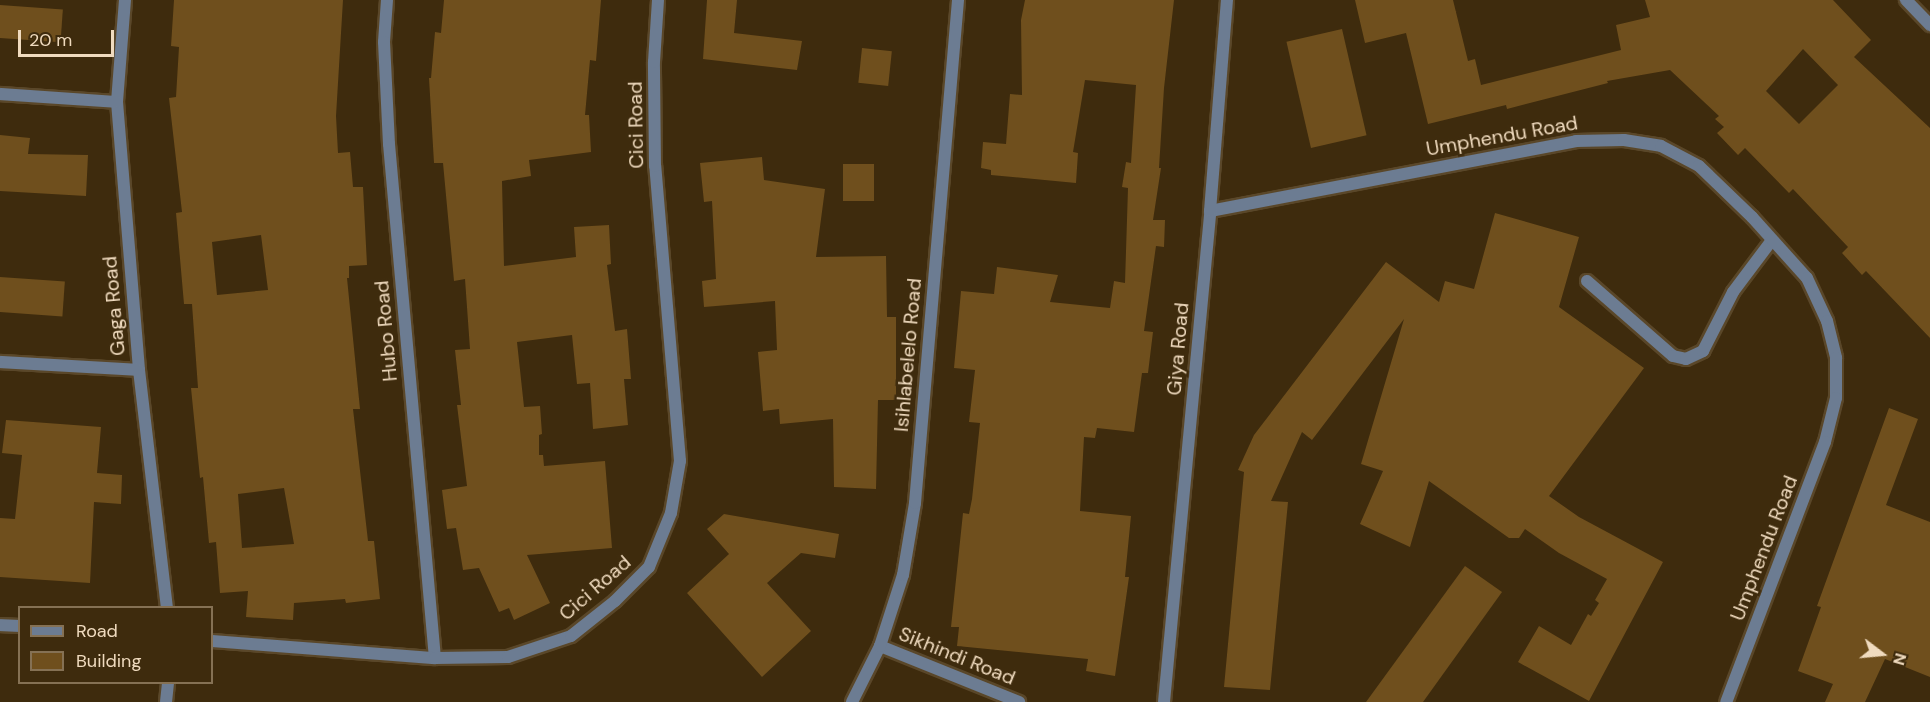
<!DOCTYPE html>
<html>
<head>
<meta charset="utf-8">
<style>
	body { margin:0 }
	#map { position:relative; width:1930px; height:702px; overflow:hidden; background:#3e2b0d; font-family:"DM Sans",sans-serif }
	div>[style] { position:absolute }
	.building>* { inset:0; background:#6f4f1d; transform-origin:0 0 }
	.roads { filter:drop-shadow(2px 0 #5a4729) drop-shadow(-2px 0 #5a4729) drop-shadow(0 2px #5a4729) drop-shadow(0 -2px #5a4729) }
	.lane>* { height:12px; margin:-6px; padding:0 6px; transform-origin:6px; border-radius:6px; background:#6c7c92 }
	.street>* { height:12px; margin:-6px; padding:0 6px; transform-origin:6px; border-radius:6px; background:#6c7c92 }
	span { translate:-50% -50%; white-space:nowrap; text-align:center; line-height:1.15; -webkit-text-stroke:5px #3e2b0d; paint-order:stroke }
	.street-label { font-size:20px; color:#f0dbbf }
	.legend { position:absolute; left:18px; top:606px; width:195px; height:78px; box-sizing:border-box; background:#3e2b0d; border:2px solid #857154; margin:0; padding:8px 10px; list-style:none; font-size:18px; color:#f0dbbf }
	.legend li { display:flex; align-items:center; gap:12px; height:30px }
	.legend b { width:30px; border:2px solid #857154 }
	.north { position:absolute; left:1852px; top:624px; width:60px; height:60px; -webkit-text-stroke:4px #3e2b0d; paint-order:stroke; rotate:106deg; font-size:16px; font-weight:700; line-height:24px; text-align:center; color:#f0dbbf }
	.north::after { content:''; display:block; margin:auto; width:21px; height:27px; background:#f0dbbf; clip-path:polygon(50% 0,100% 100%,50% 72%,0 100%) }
	.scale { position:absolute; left:18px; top:30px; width:96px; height:27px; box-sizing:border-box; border:3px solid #f0dbbf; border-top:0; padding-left:8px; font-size:18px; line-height:21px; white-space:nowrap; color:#f0dbbf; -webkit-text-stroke:4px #3e2b0d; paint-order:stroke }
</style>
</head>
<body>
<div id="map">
	<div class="building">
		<i style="clip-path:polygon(evenodd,174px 0,343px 0,336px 116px,338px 153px,350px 152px,353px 187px,363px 187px,367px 265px,349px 266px,349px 278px,347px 278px,360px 409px,353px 409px,368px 541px,374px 541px,380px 599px,346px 603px,345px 599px,294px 603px,293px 620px,246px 617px,248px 591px,220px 593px,216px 542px,209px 543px,203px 477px,200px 478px,191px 388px,198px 388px,192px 304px,184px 304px,176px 213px,182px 212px,169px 98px,176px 97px,179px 47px,171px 46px,174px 0,261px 235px,268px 290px,217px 295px,212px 242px,261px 235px,174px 0,284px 488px,294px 544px,242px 548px,238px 494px,284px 488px)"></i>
		<i style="clip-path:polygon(444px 0,601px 0,596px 61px,590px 60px,585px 115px,589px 115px,591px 152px,529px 160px,531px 176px,502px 181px,504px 266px,576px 257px,574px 227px,609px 225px,611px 264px,607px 265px,615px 331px,627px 329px,631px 379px,624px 379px,628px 425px,593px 429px,590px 383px,577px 384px,572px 335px,517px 342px,524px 407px,540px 406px,542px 434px,539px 435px,539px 455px,543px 455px,544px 466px,605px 461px,612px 548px,527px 555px,550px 603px,514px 620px,509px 608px,499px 612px,479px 568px,463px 570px,456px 528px,447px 529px,442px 490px,467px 486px,457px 405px,461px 405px,455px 350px,470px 349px,465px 279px,454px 281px,443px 163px,434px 163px,429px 78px,431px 78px,435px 32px,441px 33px)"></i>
		<i style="clip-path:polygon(707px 0,737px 0,734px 33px,802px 41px,797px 70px,703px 59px)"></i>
		<i style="clip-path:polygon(1025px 0,1174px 0,1164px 88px,1159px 168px,1161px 168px,1153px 220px,1165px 220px,1164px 247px,1156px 246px,1144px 331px,1153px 332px,1148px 373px,1142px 373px,1134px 432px,1097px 428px,1095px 438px,1084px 437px,1080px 511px,1131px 516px,1125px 577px,1129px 577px,1115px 676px,1086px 671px,1088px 659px,957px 646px,959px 627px,951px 627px,963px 513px,969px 514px,972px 499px,980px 423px,969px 422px,975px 370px,954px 368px,961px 291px,994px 294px,997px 267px,1058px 275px,1050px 302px,1110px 308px,1114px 281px,1125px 283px,1128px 188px,1122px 187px,1126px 162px,1131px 163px,1136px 85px,1085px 80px,1073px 152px,1078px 153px,1076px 183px,991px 175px,991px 170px,981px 168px,983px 142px,1006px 144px,1010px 94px,1022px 95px,1021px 20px)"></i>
		<i style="clip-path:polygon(evenodd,1355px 0,1453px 0,1468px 61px,1475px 59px,1481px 85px,1621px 50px,1616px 25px,1650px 17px,1645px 0,1833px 0,1871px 40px,1854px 57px,1930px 128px,1930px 338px,1866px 271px,1862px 275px,1842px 253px,1848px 247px,1793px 189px,1789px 193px,1745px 148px,1738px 155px,1717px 133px,1724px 127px,1715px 119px,1719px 116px,1670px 70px,1607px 81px,1608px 83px,1507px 109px,1506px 105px,1428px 124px,1406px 33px,1365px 43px,1355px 0,1803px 49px,1838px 85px,1799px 124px,1766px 91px,1803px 49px)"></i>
		<i style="left:0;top:5px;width:63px;height:33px;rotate:4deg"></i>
		<i style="left:1342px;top:29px;width:109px;height:57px;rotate:77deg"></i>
		<i style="left:862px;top:48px;width:30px;height:35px;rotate:6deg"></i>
		<i style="clip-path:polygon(0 135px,30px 138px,28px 154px,88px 155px,86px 196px,0 191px)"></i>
		<i style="clip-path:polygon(762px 157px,764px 180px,825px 189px,816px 257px,886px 256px,887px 317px,896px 317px,896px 400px,878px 400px,876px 489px,834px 487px,833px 419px,780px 424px,779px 409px,763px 411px,758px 352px,777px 350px,775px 301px,704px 307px,702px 281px,716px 279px,712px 201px,704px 202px,700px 163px)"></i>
		<i style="left:843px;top:164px;width:31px;height:37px"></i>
		<i style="clip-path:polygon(1495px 213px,1579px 237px,1559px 307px,1644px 368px,1549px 496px,1579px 517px,1663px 562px,1589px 701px,1518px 662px,1539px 626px,1571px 645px,1588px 614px,1591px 616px,1599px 603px,1595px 600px,1607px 579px,1559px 553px,1525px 529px,1519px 538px,1509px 538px,1429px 481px,1410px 547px,1360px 524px,1383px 471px,1361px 464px,1404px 319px,1312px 440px,1302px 432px,1271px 501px,1288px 502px,1270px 690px,1224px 687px,1244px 472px,1238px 470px,1254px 435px,1386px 262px,1439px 302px,1445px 281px,1474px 289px)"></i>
		<i style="left:0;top:277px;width:65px;height:35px;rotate:4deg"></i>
		<i style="clip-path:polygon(1889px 408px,1918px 419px,1886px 505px,1930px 522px,1930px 677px,1885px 659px,1865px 702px,1825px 702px,1833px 684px,1798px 671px,1821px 607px,1817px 606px)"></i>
		<i style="clip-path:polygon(6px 420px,101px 427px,97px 473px,122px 475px,121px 504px,94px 502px,90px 583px,0 577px,0 518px,15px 519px,22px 455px,2px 453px)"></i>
		<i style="clip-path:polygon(724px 514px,839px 534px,835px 558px,801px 553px,767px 583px,811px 631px,762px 677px,687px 593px,729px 554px,707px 529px)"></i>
		<i style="clip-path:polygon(1465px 566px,1502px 592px,1423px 702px,1366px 702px)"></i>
	</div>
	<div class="roads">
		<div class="lane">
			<i style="left:1587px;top:281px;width:114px;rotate:41.1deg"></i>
			<i style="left:1673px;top:356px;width:13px;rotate:13deg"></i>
			<i style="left:1686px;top:359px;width:19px;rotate:-25deg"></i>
			<i style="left:1703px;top:351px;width:66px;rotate:-63deg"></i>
			<i style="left:1733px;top:292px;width:65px;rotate:-53.1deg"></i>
		</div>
		<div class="street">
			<i style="left:125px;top:0;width:102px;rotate:94.5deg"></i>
			<i style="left:117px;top:102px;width:269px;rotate:85.3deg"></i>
			<i style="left:139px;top:370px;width:240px;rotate:83.3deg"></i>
			<i style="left:387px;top:0;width:42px;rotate:94.1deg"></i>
			<i style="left:384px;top:42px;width:102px;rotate:87.2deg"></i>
			<i style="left:389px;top:144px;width:516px;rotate:84.89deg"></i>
			<i style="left:1906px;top:0;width:35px;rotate:46deg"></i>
			<i style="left:0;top:94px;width:117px;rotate:3.9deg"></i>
			<i style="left:1210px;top:211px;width:373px;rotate:-10.8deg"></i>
			<i style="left:1576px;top:141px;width:48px;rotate:-1.2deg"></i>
			<i style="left:1624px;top:140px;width:37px;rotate:9deg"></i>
			<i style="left:1661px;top:146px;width:43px;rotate:27.8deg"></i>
			<i style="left:1699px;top:166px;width:74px;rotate:43.9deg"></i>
			<i style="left:1752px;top:217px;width:82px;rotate:48deg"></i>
			<i style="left:1807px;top:278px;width:47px;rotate:65.1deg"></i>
			<i style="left:1827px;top:321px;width:38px;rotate:76deg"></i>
			<i style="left:1836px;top:358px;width:40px;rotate:90deg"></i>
			<i style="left:1836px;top:398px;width:45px;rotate:104deg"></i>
			<i style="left:1825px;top:442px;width:278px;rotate:110.8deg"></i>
			<i style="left:0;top:362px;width:139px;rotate:3.3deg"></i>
			<i style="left:0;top:625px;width:20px;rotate:3deg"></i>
			<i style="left:212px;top:641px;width:224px;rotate:4.4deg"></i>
			<i style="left:435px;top:658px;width:73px;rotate:-0.8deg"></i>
			<i style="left:508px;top:657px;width:66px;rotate:-18.4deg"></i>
			<i style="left:571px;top:636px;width:56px;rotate:-38.5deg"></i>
			<i style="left:615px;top:601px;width:48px;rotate:-45deg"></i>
			<i style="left:649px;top:567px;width:58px;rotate:-67.8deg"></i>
			<i style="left:671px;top:513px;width:53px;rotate:-80.2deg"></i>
			<i style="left:680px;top:461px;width:296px;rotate:-94.8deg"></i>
			<i style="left:655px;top:166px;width:104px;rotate:-90.6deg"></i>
			<i style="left:654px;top:62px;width:62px;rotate:-86.3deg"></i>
			<i style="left:880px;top:646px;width:150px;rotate:21.9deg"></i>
			<i style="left:166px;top:702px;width:20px;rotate:-84deg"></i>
			<i style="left:852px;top:702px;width:63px;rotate:-63.4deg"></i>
			<i style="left:880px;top:646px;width:75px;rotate:-72.1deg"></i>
			<i style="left:903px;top:575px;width:73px;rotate:-80.5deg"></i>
			<i style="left:915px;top:503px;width:505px;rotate:-85.11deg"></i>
			<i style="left:1164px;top:702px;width:493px;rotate:-84.6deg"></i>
			<i style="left:1210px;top:211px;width:212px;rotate:-85.4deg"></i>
		</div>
	</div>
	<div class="street-label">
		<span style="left:636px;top:125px;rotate:-91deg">Cici Road</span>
		<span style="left:1502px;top:136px;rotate:-10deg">Umphendu Road</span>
		<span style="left:114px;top:306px;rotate:-95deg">Gaga Road</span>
		<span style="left:386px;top:331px;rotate:-95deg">Hubo Road</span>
		<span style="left:1178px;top:349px;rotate:-85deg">Giya Road</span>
		<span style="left:908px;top:355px;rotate:-85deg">Isihlabelelo Road</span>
		<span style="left:1764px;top:548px;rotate:-69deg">Umphendu Road</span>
		<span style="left:595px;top:588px;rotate:-41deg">Cici Road</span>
		<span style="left:957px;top:656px;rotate:22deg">Sikhindi Road</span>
	</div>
	<ul class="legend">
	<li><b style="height:8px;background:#6c7c92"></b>Road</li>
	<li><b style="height:16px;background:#6f4f1d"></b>Building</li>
	</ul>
	<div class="north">N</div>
	<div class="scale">20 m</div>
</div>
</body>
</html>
